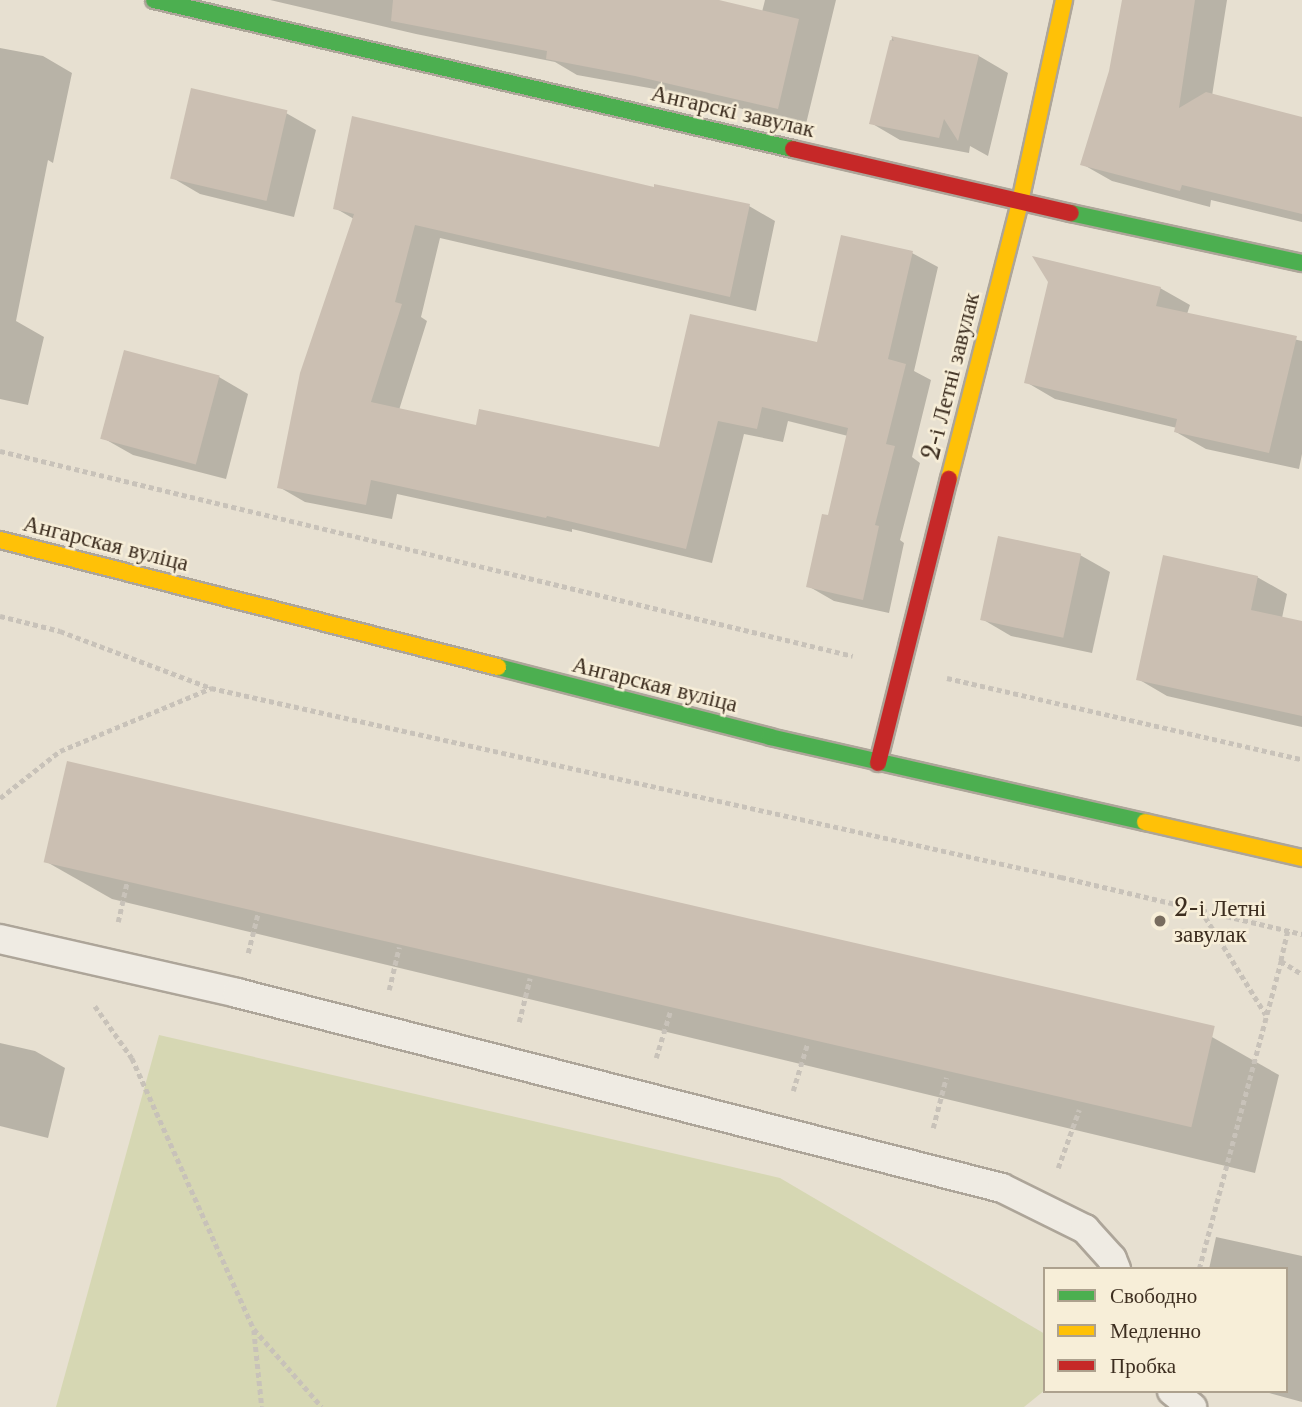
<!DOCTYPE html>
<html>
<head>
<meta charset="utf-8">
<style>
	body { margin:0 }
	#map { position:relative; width:1302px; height:1407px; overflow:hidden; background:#e7e0d1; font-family:"Libre Baskerville",serif }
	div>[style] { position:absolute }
	.green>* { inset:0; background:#d6d7b3 }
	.shadow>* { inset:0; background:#0003 }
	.building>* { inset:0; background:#cbbfb2; transform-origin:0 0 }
	.path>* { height:4.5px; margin-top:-2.25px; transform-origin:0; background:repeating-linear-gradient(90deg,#c8c2b9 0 5px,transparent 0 8.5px) }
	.roads { filter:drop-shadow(2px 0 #ada599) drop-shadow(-2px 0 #ada599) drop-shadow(0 2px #ada599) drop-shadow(0 -2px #ada599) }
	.lane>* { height:28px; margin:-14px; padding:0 14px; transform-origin:14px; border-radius:14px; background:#efebe3 }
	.fast>* { height:16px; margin:-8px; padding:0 8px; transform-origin:8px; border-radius:8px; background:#4caf50 }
	.slow>* { height:16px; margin:-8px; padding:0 8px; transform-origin:8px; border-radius:8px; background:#ffc107 }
	.jam>* { height:16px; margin:-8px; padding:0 8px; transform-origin:8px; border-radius:8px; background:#c62828 }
	.dots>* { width:19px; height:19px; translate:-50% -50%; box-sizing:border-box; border:4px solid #f7eed8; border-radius:50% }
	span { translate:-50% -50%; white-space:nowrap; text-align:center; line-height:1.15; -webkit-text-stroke:5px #f7eed8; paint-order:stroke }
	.street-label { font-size:23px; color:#3d2e20 }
	.poi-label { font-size:23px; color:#3d2e20 }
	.left { translate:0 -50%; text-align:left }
	.legend { position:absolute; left:1043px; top:1267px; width:245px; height:126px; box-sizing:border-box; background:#f7eed8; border:2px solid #ada18e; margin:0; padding:9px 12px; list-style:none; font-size:21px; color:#3d2e20 }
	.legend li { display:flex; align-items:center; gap:14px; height:35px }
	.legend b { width:35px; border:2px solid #ada18e }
</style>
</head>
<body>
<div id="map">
	<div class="green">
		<i style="clip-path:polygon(159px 1035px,780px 1178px,1045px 1334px,1045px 1390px,1024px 1407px,56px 1407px)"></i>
	</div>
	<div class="shadow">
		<i style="clip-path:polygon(270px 0,711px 0,762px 12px,765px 0,836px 0,806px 124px,666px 91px,577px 75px,555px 62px,416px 34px)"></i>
		<i style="clip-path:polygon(1123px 0,1227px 0,1212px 96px,1302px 118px,1302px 222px,1211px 200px,1210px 207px,1112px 181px,1082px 164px,1111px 72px)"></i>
		<i style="clip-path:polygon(892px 38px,979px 56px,1008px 73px,988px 156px,970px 146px,969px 153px,900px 140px,871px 123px)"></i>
		<i style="clip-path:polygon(0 48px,43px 56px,72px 73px,53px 163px,48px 160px,16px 321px,44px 337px,28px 405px,0 399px)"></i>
		<i style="clip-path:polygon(286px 113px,316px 130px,294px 217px,200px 194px,171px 177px)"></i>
		<i style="clip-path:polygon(655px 189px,749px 206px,775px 221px,756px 311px,440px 238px,421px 317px,427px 321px,399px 410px,477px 427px,661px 449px,818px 344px,912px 253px,938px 267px,914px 371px,931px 380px,912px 457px,920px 463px,900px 540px,904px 543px,889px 613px,834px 601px,808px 586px,829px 517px,848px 436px,788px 421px,783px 442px,744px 434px,712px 563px,572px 529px,572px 532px,397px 494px,392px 519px,305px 502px,279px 487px,354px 219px,335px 208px)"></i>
		<i style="clip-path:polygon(1160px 288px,1190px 305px,1187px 314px,1302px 341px,1302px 454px,1299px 469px,1206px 449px,1176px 432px,1177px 428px,1055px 399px,1026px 382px)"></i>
		<i style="clip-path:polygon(219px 377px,248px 394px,226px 479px,133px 455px,103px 438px)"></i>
		<i style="clip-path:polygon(1080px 555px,1110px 572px,1092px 653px,1011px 636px,982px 619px)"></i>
		<i style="clip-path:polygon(1257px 577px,1287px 594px,1282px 618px,1302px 622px,1302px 727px,1167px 696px,1138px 679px)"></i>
		<i style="clip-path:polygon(45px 861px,1212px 1037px,1279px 1075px,1255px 1173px,112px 899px)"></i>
		<i style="clip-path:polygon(0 1043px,35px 1051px,65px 1068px,48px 1138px,0 1126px)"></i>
		<i style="clip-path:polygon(1216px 1237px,1302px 1256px,1302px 1402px,1262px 1391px,1286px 1391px,1286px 1269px,1209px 1269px)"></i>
	</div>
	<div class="building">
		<i style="clip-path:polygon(393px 0,719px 0,799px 19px,778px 109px,635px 76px,546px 59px,547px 51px,391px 21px)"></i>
		<i style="clip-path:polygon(1122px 0,1195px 0,1179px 108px,1206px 92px,1302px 117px,1302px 214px,1182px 185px,1180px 191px,1080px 165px,1109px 71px)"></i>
		<i style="clip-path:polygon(891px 36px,979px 55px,958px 141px,944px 119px,939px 138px,869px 124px,890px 40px,894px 41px)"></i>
		<i style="left:191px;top:88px;width:99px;height:93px;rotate:13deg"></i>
		<i style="clip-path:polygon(352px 116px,654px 187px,654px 184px,750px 204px,730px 297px,415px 225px,395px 302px,402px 304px,371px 402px,476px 425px,479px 409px,659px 447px,690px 314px,817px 342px,841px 235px,913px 251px,888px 359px,906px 364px,886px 444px,895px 446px,875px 525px,879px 526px,863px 600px,806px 587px,822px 514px,828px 515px,848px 428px,762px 407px,757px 429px,718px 421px,686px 549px,547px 516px,546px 518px,371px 480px,366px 505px,277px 488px,300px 373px,354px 214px,333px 209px)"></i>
		<i style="clip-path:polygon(1032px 256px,1161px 287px,1156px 306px,1297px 336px,1269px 453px,1174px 432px,1177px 419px,1024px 383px,1048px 282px)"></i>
		<i style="left:124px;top:350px;width:99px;height:92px;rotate:15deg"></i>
		<i style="left:998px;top:536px;width:85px;height:86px;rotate:12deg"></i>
		<i style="clip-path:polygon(1163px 555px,1258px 576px,1251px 610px,1302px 621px,1302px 716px,1136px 680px)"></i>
		<i style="left:67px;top:761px;width:1178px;height:104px;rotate:13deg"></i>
	</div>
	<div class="path">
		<i style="left:0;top:451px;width:877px;rotate:13.51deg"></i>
		<i style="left:0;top:616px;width:62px;rotate:14deg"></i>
		<i style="left:60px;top:631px;width:161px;rotate:20.7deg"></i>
		<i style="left:211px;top:688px;width:871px;rotate:12.54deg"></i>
		<i style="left:1061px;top:877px;width:248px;rotate:13.3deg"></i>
		<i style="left:947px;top:678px;width:364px;rotate:12.9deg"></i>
		<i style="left:0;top:798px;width:76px;rotate:-38.1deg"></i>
		<i style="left:60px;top:751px;width:164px;rotate:-22.6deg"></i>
		<i style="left:1201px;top:910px;width:123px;rotate:58.2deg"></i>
		<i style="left:118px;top:922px;width:41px;rotate:-77.3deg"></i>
		<i style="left:1288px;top:931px;width:31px;rotate:103deg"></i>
		<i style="left:1281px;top:961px;width:25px;rotate:32deg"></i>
		<i style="left:248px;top:953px;width:41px;rotate:-76deg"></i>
		<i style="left:389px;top:990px;width:44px;rotate:-76.9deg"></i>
		<i style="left:95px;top:1006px;width:64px;rotate:54.6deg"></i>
		<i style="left:132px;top:1058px;width:297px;rotate:65.8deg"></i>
		<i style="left:254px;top:1329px;width:103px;rotate:48.9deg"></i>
		<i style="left:519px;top:1022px;width:45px;rotate:-76deg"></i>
		<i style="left:656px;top:1058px;width:48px;rotate:-73.1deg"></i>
		<i style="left:793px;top:1091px;width:48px;rotate:-73.1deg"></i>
		<i style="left:933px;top:1128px;width:52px;rotate:-75.4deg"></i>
		<i style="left:1058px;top:1168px;width:62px;rotate:-70.1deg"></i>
		<i style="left:1199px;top:1269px;width:319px;rotate:-75.1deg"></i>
		<i style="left:254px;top:1330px;width:77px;rotate:84.1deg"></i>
	</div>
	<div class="roads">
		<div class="lane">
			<i style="left:0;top:939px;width:243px;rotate:12.8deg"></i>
			<i style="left:237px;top:993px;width:789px;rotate:14.3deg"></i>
			<i style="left:1002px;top:1188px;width:93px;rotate:26.3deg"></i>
			<i style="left:1085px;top:1229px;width:40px;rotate:48deg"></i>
			<i style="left:1112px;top:1259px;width:11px;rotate:68deg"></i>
			<i style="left:1172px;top:1391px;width:26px;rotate:39deg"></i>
		</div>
		<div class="fast">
			<i style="left:154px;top:0;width:656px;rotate:13.13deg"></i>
			<i style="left:1071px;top:213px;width:236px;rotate:12.2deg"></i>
			<i style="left:498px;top:667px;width:281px;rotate:14.4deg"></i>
			<i style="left:770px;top:737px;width:385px;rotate:12.8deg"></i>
		</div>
		<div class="slow">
			<i style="left:949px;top:479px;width:286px;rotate:-75.6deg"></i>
			<i style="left:1020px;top:202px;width:207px;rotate:-77.7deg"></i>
			<i style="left:0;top:540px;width:514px;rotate:14.31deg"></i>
			<i style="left:1145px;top:822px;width:161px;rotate:12.9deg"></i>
		</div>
		<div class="jam">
			<i style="left:793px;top:149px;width:285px;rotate:13deg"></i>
			<i style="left:878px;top:763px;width:293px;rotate:-76deg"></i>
		</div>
	</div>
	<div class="dots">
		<i style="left:1160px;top:921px;background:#786c5e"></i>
	</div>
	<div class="street-label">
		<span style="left:733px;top:111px;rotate:13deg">Ангарскі завулак</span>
		<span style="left:951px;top:376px;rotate:-76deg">2-і Летні завулак</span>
		<span style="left:106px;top:543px;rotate:14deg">Ангарская вуліца</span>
		<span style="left:655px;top:684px;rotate:14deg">Ангарская вуліца</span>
	</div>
	<div class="poi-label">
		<span class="left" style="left:1174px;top:921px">2-і Летні<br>завулак</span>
	</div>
	<ul class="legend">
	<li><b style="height:9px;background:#4caf50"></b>Свободно</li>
	<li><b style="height:9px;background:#ffc107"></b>Медленно</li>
	<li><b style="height:9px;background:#c62828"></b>Пробка</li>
	</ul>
</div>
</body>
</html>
